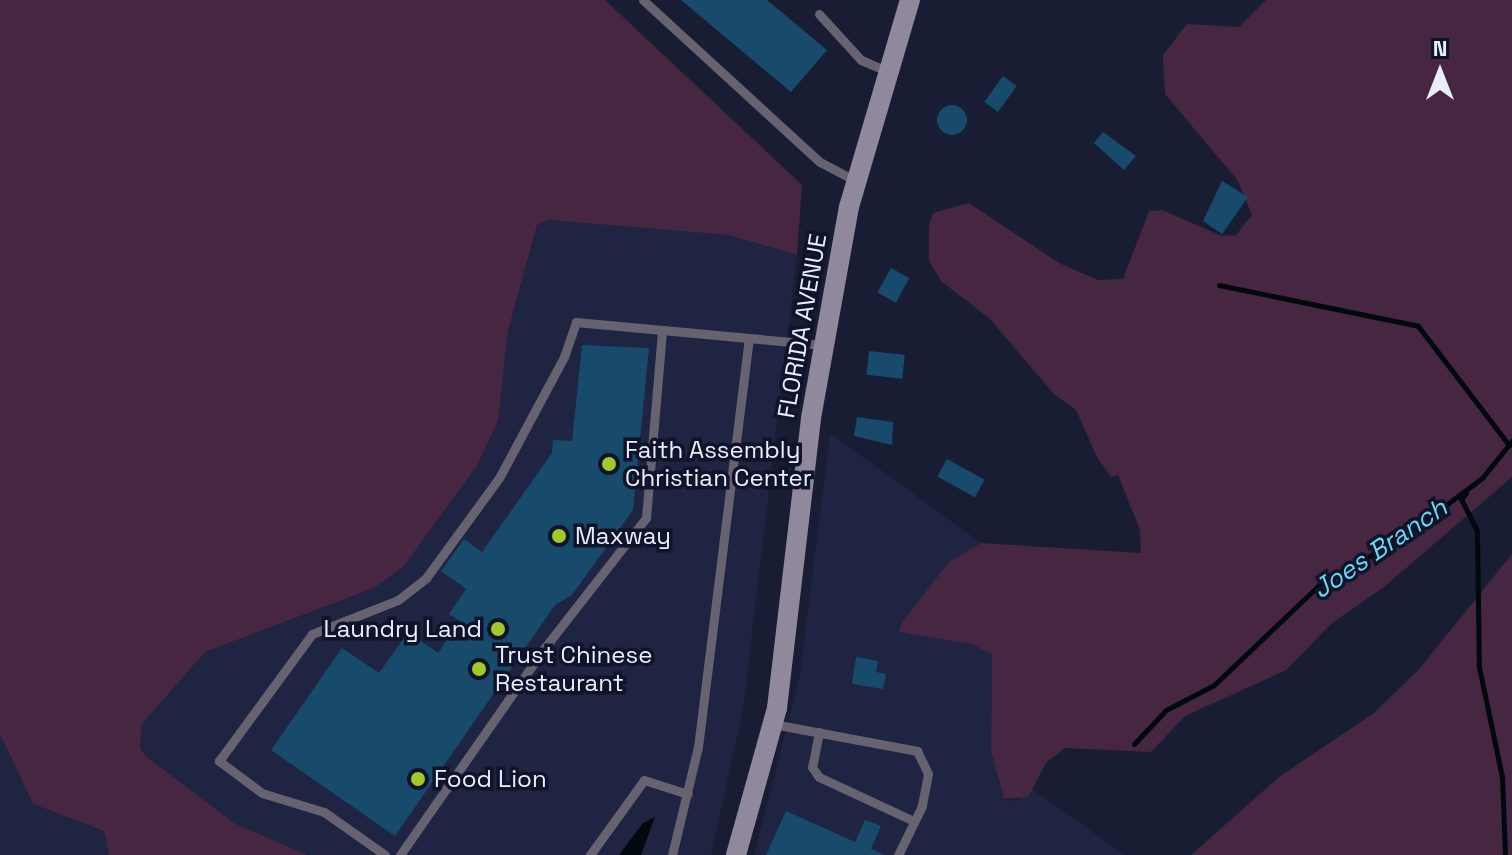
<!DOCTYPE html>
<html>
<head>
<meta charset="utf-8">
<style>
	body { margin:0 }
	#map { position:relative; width:1512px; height:855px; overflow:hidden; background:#181d34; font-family:"Space Grotesk",sans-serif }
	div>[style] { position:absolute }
	.built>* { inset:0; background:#1e2441 }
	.green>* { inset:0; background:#462641 }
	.water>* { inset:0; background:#00090d }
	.stream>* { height:5px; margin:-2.5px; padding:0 2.5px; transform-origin:2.5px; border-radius:2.5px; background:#00090d }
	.building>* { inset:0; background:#184a6c; transform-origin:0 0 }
	.round { border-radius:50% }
	.lane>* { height:9px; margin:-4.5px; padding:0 4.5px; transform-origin:4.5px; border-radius:4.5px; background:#67626f }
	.secondary>* { height:20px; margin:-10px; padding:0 10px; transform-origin:10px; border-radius:10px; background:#90889c }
	.dots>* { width:22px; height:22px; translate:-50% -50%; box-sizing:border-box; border:4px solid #0f142a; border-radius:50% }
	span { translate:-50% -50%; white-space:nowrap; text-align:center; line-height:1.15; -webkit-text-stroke:7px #0f142a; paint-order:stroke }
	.street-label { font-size:24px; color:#e9eefe }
	.poi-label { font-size:24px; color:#e9eefe }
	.left { translate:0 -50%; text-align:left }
	.right { translate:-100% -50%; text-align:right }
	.water-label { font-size:26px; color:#66d9f0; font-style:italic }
	.north { position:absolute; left:1400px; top:32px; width:80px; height:80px; -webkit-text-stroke:6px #0f142a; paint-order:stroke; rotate:0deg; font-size:22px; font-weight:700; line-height:32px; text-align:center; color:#e9eefe }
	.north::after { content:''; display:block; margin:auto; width:28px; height:36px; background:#e9eefe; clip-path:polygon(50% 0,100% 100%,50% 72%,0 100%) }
</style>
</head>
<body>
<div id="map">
	<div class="built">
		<i style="clip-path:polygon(549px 220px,729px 235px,797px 255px,743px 709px,711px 855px,308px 855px,234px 823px,147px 757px,140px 748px,142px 724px,205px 652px,374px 588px,404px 566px,477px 466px,498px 421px,508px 331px,537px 225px)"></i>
		<i style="clip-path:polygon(830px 433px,981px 543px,949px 562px,900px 631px,972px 644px,992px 655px,991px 751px,1004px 799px,1017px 801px,1032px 789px,1125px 855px,754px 855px,799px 680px)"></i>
		<i style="clip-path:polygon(0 734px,33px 804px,104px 831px,109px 855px,0 855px)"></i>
	</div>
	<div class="green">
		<i style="clip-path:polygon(0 0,605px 0,802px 185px,797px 255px,729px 235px,549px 220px,537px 225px,508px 331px,498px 421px,477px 466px,404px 566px,374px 588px,205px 652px,142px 724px,140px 748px,147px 757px,234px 823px,308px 855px,109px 855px,104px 831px,33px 804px,0 734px)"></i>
		<i style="clip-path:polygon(1266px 0,1512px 0,1512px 477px,1384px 587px,1332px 623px,1286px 670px,1185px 716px,1151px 752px,1065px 748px,1046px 763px,1028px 797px,1004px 799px,991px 751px,992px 655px,972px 644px,899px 632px,902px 622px,949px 562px,981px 543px,1141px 553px,1140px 530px,1118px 475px,1111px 477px,1097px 457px,1076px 410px,1054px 394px,989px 318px,942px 282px,929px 261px,929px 225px,933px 213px,969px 203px,1059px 263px,1098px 280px,1123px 279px,1149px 211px,1162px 210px,1222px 236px,1236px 235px,1252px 215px,1238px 181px,1165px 94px,1163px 55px,1187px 24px,1239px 27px)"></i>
		<i style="clip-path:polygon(1512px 554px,1512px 855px,1191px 855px,1279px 777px,1374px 713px,1420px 668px)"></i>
	</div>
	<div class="water">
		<i style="clip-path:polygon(655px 817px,641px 855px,619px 855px,643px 823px)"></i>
	</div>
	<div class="stream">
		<i style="left:1219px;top:285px;width:203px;rotate:11.6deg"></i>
		<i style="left:1418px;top:326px;width:150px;rotate:52.6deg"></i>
		<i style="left:1466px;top:493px;width:8px;rotate:130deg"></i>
		<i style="left:1461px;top:499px;width:36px;rotate:63deg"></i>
		<i style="left:1477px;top:531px;width:136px;rotate:89.2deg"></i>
		<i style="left:1479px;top:667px;width:112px;rotate:78.2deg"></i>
		<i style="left:1502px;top:777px;width:78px;rotate:87.8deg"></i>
		<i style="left:1134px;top:744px;width:47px;rotate:-46.7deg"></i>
		<i style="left:1166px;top:710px;width:54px;rotate:-27.5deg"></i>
		<i style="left:1214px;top:685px;width:144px;rotate:-43.6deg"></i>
		<i style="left:1318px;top:586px;width:103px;rotate:-30.3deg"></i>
		<i style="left:1407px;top:534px;width:94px;rotate:-36.7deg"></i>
		<i style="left:1482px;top:478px;width:48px;rotate:-51deg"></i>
	</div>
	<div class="building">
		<i style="clip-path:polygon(681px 0,767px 0,827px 50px,791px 92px)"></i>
		<i style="left:1003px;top:76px;width:17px;height:32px;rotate:36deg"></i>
		<i class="round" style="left:937px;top:105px;width:30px;height:30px"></i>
		<i style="clip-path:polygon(1103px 132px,1136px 156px,1124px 170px,1094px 143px)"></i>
		<i style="clip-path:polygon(1222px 181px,1248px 197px,1222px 234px,1203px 221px)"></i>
		<i style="left:891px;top:268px;width:21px;height:28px;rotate:29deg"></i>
		<i style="clip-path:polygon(582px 345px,649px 348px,633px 510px,572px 595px,555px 605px,395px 836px,271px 750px,342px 648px,379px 673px,408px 632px,438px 653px,460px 621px,449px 614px,466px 589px,441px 571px,464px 539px,482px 552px,552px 453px,553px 440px,572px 441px)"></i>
		<i style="left:869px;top:351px;width:36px;height:24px;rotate:6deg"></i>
		<i style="clip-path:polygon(857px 417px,893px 422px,892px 445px,854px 436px)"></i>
		<i style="left:947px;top:459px;width:43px;height:20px;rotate:29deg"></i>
		<i style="clip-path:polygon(856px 657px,878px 661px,876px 672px,886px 674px,883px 689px,852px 684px)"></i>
		<i style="clip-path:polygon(786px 811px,855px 842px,865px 820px,881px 826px,871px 849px,885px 855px,766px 855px)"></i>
	</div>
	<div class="lane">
		<i style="left:643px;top:0;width:240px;rotate:42.5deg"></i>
		<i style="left:820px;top:162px;width:41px;rotate:27.8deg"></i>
		<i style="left:819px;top:14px;width:62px;rotate:47.6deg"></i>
		<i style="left:861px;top:60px;width:28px;rotate:23deg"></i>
		<i style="left:773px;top:724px;width:147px;rotate:10.6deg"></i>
		<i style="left:917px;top:751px;width:25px;rotate:64deg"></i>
		<i style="left:928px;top:774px;width:33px;rotate:101deg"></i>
		<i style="left:922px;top:806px;width:55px;rotate:116.1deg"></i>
		<i style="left:819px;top:732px;width:36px;rotate:101deg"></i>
		<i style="left:812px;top:767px;width:12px;rotate:55deg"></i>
		<i style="left:819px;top:777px;width:105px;rotate:24.9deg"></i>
		<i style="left:385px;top:855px;width:75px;rotate:-144.8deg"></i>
		<i style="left:324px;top:812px;width:65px;rotate:-163deg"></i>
		<i style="left:262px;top:793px;width:54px;rotate:-143.3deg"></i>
		<i style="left:219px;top:761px;width:157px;rotate:-53.8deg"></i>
		<i style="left:312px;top:634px;width:92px;rotate:-21.6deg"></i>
		<i style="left:398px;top:600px;width:36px;rotate:-38deg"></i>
		<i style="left:426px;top:578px;width:124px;rotate:-53.9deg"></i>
		<i style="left:499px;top:478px;width:137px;rotate:-61.8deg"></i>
		<i style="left:564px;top:357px;width:37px;rotate:-71deg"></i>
		<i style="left:576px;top:322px;width:248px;rotate:5.3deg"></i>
		<i style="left:400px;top:855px;width:255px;rotate:-55.1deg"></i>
		<i style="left:546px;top:646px;width:162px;rotate:-52deg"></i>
		<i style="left:646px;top:518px;width:189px;rotate:-85.1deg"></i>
		<i style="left:590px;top:855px;width:92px;rotate:-54.2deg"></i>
		<i style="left:644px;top:780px;width:46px;rotate:17.7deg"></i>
		<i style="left:672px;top:855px;width:111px;rotate:-76.5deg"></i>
		<i style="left:698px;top:747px;width:412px;rotate:-82.9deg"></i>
	</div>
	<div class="secondary">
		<i style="left:736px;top:855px;width:153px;rotate:-74.4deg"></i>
		<i style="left:777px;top:708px;width:292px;rotate:-83.3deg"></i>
		<i style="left:811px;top:418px;width:214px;rotate:-79.8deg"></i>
		<i style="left:849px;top:207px;width:216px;rotate:-73.6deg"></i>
	</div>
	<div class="dots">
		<i style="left:609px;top:464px;background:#a2c928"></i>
		<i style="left:559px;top:536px;background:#a2c928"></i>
		<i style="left:498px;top:629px;background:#a2c928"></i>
		<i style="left:479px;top:669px;background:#a2c928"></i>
		<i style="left:418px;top:779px;background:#a2c928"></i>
	</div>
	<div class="street-label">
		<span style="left:802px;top:326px;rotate:-80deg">FLORIDA AVENUE</span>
	</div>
	<div class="poi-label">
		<span class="left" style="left:625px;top:464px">Faith Assembly<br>Christian Center</span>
		<span class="left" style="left:575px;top:536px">Maxway</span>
		<span class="right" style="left:482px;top:629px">Laundry Land</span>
		<span class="left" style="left:495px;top:669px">Trust Chinese<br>Restaurant</span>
		<span class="left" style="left:434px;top:779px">Food Lion</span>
	</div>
	<div class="water-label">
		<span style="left:1380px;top:549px;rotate:-34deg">Joes Branch</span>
	</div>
	<div class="north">N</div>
</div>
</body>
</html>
